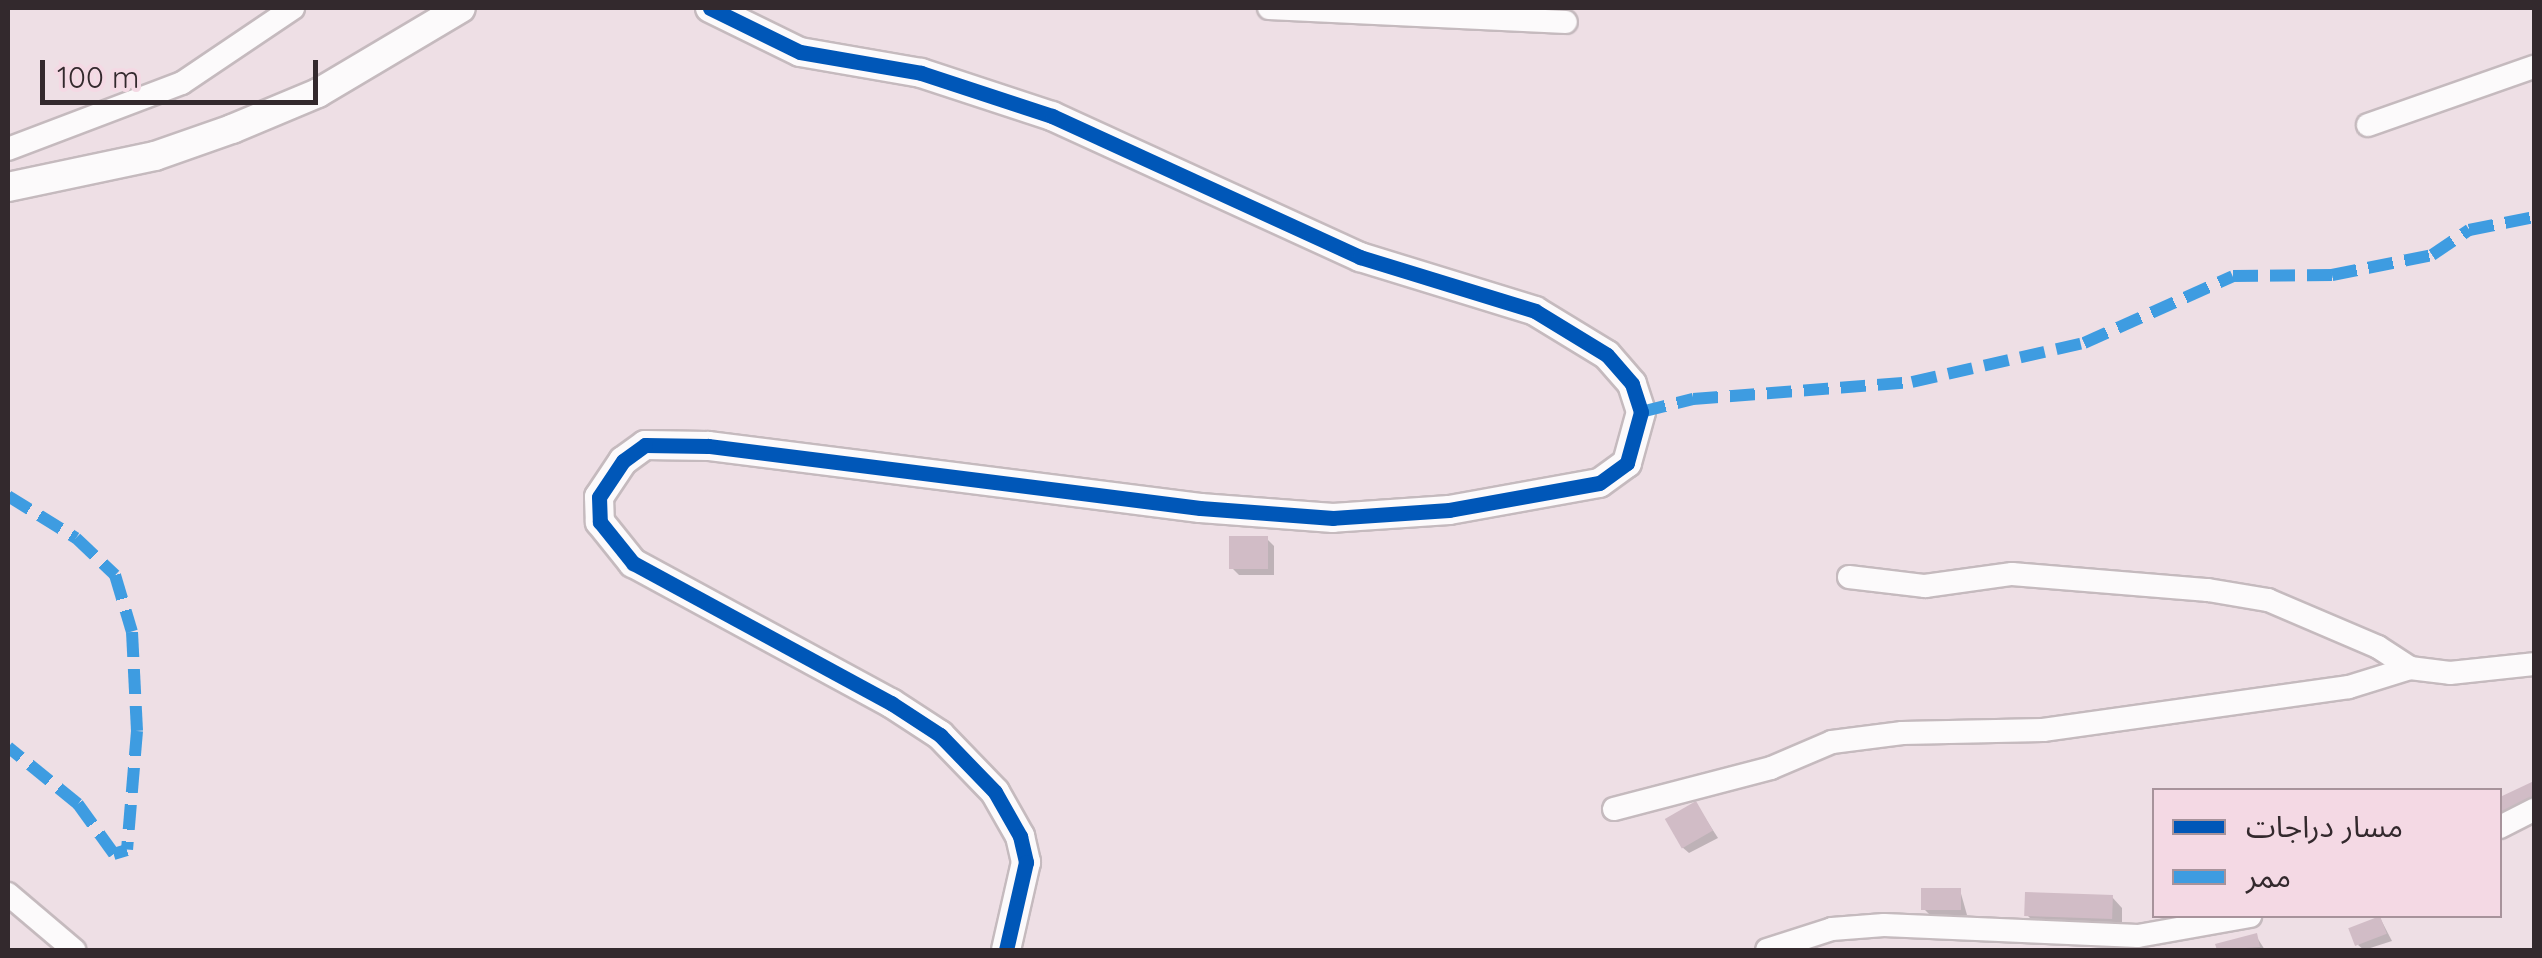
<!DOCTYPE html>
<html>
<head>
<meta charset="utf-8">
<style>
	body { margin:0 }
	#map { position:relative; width:2542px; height:958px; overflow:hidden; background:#eedfe5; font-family:Quicksand,"Noto Sans Arabic",sans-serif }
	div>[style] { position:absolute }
	.shadow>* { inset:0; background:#0003 }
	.building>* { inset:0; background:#d1bcc6; transform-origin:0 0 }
	.roads { filter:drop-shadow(2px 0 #c5babe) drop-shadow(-2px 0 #c5babe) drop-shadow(0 2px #c5babe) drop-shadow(0 -2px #c5babe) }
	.minor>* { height:22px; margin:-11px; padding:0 11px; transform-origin:11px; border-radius:11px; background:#fcfafb }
	.tertiary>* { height:28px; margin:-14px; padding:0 14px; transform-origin:14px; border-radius:14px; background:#fcfafb }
	.quiet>* { height:12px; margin-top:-6px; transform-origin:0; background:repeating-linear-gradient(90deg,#3e9ce1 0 25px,transparent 0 37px) }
	.cycleway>* { height:15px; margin:-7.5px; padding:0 7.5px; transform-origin:7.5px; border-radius:7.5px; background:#0057b8 }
	span { translate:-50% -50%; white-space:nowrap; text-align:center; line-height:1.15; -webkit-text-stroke:10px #f4d9e4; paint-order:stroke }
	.frame { position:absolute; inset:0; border:10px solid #33292d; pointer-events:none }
	.legend { position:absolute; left:2152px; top:788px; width:350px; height:130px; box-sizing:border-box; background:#f4d9e4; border:2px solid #a7939b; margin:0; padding:12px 18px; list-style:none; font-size:30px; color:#33292d }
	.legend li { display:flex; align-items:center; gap:20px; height:50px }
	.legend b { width:50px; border:2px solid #a7939b }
	.scale { position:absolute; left:40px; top:60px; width:278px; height:45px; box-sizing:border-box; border:5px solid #33292d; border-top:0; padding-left:12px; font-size:30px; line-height:35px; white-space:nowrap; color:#33292d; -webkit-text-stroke:8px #f4d9e4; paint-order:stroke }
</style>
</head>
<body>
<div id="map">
	<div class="shadow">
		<i style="clip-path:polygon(1267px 539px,1274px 546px,1274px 575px,1239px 575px,1232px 568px)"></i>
		<i style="clip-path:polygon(1696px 804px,1718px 838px,1689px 853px,1682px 847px)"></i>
		<i style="clip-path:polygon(1960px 890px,1967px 915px,1931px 916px,1924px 909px)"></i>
		<i style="clip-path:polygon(2112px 897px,2122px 908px,2122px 928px,2038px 926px,2027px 915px)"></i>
		<i style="clip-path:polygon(2379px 916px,2392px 941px,2364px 950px,2358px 945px)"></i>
		<i style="clip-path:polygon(2256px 936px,2265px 950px,2219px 950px,2218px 946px)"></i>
	</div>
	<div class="building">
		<i style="left:1268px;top:536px;width:33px;height:39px;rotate:90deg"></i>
		<i style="clip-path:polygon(2534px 781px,2534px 801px,2500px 817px,2500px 797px)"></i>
		<i style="left:1696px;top:801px;width:34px;height:36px;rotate:60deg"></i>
		<i style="left:1921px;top:888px;width:40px;height:22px"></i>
		<i style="left:2025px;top:892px;width:88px;height:24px;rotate:2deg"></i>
		<i style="left:2380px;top:916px;width:19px;height:34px;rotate:69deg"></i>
		<i style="clip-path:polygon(2257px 933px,2260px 947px,2217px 950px,2215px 944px)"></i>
	</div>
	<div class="roads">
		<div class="minor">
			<i style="left:1269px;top:8px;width:297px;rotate:2.7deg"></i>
			<i style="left:2368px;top:125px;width:176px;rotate:-19.3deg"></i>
			<i style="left:8px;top:149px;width:186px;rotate:-20.8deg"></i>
			<i style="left:182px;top:83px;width:134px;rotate:-34deg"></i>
			<i style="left:1849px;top:577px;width:77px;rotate:6.8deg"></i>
			<i style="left:1925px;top:586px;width:88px;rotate:-7.9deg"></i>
			<i style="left:2012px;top:574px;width:197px;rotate:4.7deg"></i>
			<i style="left:2208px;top:590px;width:61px;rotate:9.5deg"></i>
			<i style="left:2268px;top:600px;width:120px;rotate:23.1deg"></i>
			<i style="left:2378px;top:647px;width:38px;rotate:33deg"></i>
			<i style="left:2410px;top:668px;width:40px;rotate:7.1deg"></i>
			<i style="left:2450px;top:673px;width:84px;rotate:-6.1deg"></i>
			<i style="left:1614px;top:809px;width:162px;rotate:-14.6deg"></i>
			<i style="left:1771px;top:768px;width:66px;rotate:-23.1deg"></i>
			<i style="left:1832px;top:742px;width:71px;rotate:-7.3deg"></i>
			<i style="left:1902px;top:733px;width:141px;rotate:-1.2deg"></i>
			<i style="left:2043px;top:730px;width:309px;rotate:-8deg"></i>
			<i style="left:2349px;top:687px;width:64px;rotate:-17.3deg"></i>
			<i style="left:2500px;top:827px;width:38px;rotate:-27deg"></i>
			<i style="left:8px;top:894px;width:87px;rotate:40.3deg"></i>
			<i style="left:1767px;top:950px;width:68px;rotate:-17.9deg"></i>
			<i style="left:1832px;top:929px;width:52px;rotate:-4.4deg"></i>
			<i style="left:1884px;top:925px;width:254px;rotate:2.5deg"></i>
			<i style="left:2138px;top:936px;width:114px;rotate:-10.1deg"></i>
		</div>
		<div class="tertiary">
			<i style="left:710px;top:8px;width:100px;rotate:26.1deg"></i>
			<i style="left:800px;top:52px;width:123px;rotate:9.8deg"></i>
			<i style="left:921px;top:73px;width:138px;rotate:18.2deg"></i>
			<i style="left:1052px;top:116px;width:339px;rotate:24.6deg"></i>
			<i style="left:1360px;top:257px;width:183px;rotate:17.1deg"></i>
			<i style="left:1535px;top:311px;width:84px;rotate:31.4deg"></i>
			<i style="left:1607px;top:355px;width:38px;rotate:49deg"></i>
			<i style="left:1632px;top:384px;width:29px;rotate:72deg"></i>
			<i style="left:1641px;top:412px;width:53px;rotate:105.4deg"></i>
			<i style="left:1627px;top:463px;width:34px;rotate:144deg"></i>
			<i style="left:1599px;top:483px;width:152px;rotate:169.8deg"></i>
			<i style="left:1449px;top:510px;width:116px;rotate:176.1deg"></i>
			<i style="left:1333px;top:518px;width:133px;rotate:-175.7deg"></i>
			<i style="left:1200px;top:508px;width:496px;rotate:-172.8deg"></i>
			<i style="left:708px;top:446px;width:63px;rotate:-179.1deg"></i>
			<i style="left:645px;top:445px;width:27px;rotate:144deg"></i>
			<i style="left:623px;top:461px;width:43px;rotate:123.7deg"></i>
			<i style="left:599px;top:497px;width:25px;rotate:88deg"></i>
			<i style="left:600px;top:522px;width:53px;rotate:51.2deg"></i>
			<i style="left:633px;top:563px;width:294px;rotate:28.5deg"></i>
			<i style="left:891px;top:703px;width:59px;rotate:33.1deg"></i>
			<i style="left:940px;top:735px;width:79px;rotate:46deg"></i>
			<i style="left:995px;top:792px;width:51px;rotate:60.4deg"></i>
			<i style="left:1020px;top:836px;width:27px;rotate:77deg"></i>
			<i style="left:1026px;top:862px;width:90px;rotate:102.8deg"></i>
			<i style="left:8px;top:187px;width:150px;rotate:-11.9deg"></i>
			<i style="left:155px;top:156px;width:82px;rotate:-19.3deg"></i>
			<i style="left:232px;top:129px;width:93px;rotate:-22.7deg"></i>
			<i style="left:318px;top:93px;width:166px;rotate:-30.7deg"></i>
		</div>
	</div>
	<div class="quiet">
		<i style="left:1641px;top:412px;width:54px;rotate:-14deg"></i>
		<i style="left:1693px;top:399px;width:220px;rotate:-4.4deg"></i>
		<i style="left:1912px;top:382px;width:176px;rotate:-12.8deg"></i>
		<i style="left:2084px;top:343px;width:163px;rotate:-24.2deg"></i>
		<i style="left:2233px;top:276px;width:99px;rotate:-0.6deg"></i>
		<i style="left:2332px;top:275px;width:102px;rotate:-11.3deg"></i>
		<i style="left:2432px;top:255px;width:45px;rotate:-34deg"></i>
		<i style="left:2469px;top:230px;width:66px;rotate:-11.3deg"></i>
		<i style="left:8px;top:496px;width:80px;rotate:31.7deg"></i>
		<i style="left:76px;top:538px;width:54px;rotate:43.5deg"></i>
		<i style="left:115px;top:575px;width:59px;rotate:73.4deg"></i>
		<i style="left:132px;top:632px;width:99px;rotate:87.1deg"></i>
		<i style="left:137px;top:731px;width:119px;rotate:94.8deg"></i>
		<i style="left:127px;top:850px;width:14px;rotate:163deg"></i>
		<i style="left:114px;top:854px;width:62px;rotate:-125.8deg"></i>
		<i style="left:78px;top:804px;width:90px;rotate:-140.8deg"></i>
	</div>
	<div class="cycleway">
		<i style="left:710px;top:8px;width:100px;rotate:26.1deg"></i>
		<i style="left:800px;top:52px;width:123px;rotate:9.8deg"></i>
		<i style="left:921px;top:73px;width:138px;rotate:18.2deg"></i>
		<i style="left:1052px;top:116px;width:339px;rotate:24.6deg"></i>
		<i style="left:1360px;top:257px;width:183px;rotate:17.1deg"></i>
		<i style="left:1535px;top:311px;width:84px;rotate:31.4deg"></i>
		<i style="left:1607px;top:355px;width:38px;rotate:49deg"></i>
		<i style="left:1632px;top:384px;width:29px;rotate:72deg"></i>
		<i style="left:1641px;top:412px;width:53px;rotate:105.4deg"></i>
		<i style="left:1627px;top:463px;width:34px;rotate:144deg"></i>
		<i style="left:1599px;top:483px;width:152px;rotate:169.8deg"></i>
		<i style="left:1449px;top:510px;width:116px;rotate:176.1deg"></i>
		<i style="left:1333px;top:518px;width:133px;rotate:-175.7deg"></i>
		<i style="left:1200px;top:508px;width:496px;rotate:-172.8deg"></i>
		<i style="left:708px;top:446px;width:63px;rotate:-179.1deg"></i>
		<i style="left:645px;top:445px;width:27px;rotate:144deg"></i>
		<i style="left:623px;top:461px;width:43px;rotate:123.7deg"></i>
		<i style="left:599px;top:497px;width:25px;rotate:88deg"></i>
		<i style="left:600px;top:522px;width:53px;rotate:51.2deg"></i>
		<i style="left:633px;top:563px;width:294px;rotate:28.5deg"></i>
		<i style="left:891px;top:703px;width:59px;rotate:33.1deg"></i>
		<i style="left:940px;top:735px;width:79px;rotate:46deg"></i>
		<i style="left:995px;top:792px;width:51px;rotate:60.4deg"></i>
		<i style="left:1020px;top:836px;width:27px;rotate:77deg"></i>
		<i style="left:1026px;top:862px;width:90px;rotate:102.8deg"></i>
	</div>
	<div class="frame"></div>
	<ul class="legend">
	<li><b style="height:12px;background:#0057b8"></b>مسار دراجات</li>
	<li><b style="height:12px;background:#3e9ce1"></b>ممر</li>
	</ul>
	<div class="scale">100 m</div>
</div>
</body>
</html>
